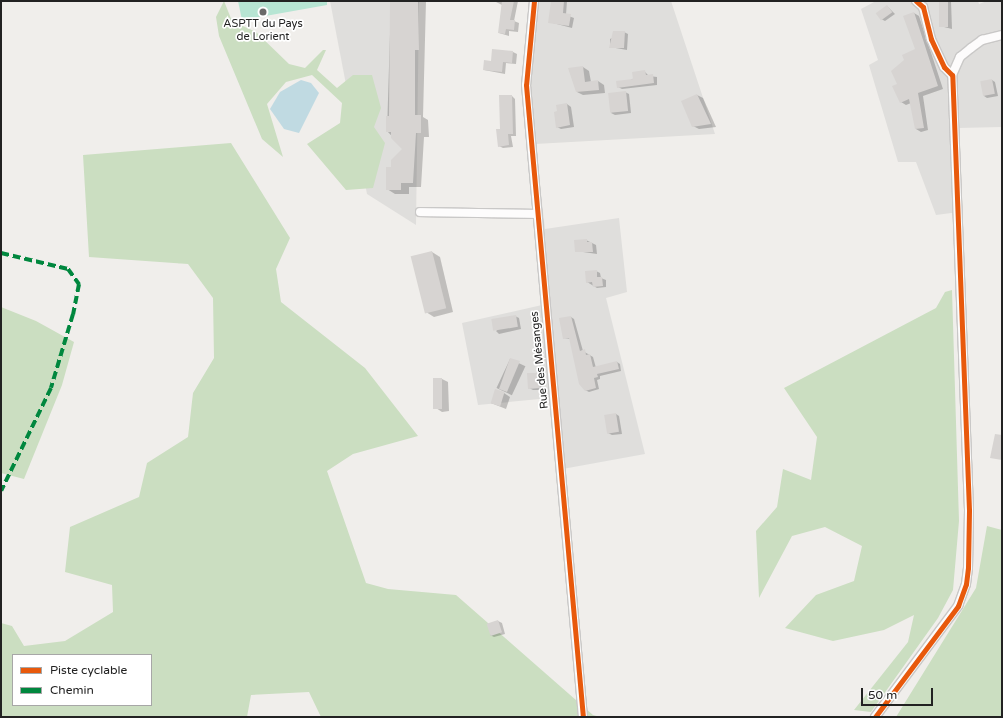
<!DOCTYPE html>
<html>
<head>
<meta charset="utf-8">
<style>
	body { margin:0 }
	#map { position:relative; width:1003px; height:718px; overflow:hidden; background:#f0eeeb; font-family:"Varela Round",sans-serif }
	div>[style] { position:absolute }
	.residential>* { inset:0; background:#dfdedc }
	.forest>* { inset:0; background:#cbdec1 }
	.pitch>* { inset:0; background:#b7e5d3 }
	.water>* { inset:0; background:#c0dae2 }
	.shadow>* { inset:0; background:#0003; transform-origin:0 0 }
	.building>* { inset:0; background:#d7d4d2; transform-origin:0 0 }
	.roads { filter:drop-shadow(1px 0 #c9c8c7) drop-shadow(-1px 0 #c9c8c7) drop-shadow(0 1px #c9c8c7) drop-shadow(0 -1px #c9c8c7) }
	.street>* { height:8px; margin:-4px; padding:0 4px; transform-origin:4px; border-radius:4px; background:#fdfcfc }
	.quiet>* { height:4px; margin-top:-2px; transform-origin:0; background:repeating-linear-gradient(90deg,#00873e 0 8px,transparent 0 12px) }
	.cycleway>* { height:5px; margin:-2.5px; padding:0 2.5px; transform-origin:2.5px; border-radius:2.5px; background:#e8590c }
	.dots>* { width:11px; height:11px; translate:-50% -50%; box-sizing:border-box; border:2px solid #fff; border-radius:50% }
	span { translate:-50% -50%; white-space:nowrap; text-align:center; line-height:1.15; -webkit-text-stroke:3.5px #fff; paint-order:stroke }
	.poi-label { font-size:11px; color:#222 }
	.street-label { font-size:11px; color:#222 }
	.frame { position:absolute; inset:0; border:2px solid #222; pointer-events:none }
	.legend { position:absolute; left:12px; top:654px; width:140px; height:52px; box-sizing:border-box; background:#fff; border:1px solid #a7a7a7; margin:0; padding:5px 7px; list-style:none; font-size:12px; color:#222 }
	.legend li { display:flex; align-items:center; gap:8px; height:20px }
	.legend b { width:20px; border:1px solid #a7a7a7 }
	.scale { position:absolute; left:861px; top:688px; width:72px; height:18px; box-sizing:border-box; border:2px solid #222; border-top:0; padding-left:5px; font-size:12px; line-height:14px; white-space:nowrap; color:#222; -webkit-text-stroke:3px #fff; paint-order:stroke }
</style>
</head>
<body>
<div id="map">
	<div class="residential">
		<i style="clip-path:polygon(330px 1px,419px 1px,416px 225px,367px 194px)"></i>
		<i style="clip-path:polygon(531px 1px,671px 1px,715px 134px,535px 144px,545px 229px,619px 218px,627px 292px,606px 298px,645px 454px,557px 470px,550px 398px,478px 405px,462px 323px,542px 305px,522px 82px)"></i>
		<i style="clip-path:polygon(876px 1px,978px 1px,979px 4px,987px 1px,1002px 1px,1002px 127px,958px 128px,959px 212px,936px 215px,916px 162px,898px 162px,869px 65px,878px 60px,861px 9px)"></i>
	</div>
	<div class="forest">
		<i style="clip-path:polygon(224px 1px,232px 21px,256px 32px,289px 64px,305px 68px,323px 50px,326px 50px,317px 70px,337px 88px,353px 75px,372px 75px,381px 108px,374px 127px,385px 143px,373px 188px,346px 190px,307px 144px,340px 123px,342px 103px,312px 75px,286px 82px,267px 104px,283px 157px,262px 139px,219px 36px,216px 17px)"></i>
		<i style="clip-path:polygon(evenodd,231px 143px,290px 238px,276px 269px,281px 302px,365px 368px,418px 436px,353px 454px,327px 471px,366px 583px,388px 589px,456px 595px,593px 715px,600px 717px,321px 717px,309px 692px,251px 695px,247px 717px,1px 717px,1px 623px,12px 626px,24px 646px,65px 641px,113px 612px,112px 585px,65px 572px,70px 527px,139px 497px,147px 463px,188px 437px,193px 393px,214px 358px,213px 298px,188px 264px,89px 257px,83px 155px,231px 143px,13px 655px,151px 655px,151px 705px,13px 705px,13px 655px)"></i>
		<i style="clip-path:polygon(952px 290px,959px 521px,953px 590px,938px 618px,871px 712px,854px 710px,908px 642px,914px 615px,884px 630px,833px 641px,785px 628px,816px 595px,854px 581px,862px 546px,825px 527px,792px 536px,759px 598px,756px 531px,777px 507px,783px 469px,811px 480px,817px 437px,784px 388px,936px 308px,945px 292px)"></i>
		<i style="clip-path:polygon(1px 307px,36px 321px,74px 342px,62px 385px,24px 479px,1px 473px)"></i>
		<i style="clip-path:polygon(987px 526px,1002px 530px,1002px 717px,896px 717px,976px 588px)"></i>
	</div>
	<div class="pitch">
		<i style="clip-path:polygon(238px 1px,327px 1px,327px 5px,242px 20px)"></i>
	</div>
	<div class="water">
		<i style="clip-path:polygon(301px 80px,311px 83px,319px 93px,299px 133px,284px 129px,270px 109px,280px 92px)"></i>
	</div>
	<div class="shadow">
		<i style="clip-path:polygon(391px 1px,426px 1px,423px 117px,428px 120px,429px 137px,424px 137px,421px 187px,409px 187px,409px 194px,395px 194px,387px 189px,392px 168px,404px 149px,387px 131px)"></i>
		<i style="clip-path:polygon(494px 1px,518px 1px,514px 21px,519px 23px,518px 32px,509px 31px,509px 36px,499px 33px,502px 5px)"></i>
		<i style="clip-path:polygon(554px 1px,567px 1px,566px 15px,574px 18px,572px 28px,549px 22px)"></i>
		<i style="clip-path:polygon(940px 1px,951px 1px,952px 29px,940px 26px)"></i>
		<i style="clip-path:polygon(887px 6px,895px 14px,885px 21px,881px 19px)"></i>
		<i style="clip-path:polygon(914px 13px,919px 16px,943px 89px,923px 96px,928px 130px,921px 132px,916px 129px,911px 103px,906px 105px,901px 102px,899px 84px,917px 49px)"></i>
		<i style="clip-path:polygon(624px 32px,628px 34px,627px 50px,610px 47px,610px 39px)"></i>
		<i style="clip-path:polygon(513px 52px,517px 54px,516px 64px,506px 63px,505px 74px,484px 70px,492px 62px)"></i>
		<i style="clip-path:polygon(583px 67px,589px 71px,591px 82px,598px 81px,604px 85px,605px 93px,583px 95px,577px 92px,569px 69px)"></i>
		<i style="clip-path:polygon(645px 72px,649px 76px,657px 77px,657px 85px,622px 89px,618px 87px)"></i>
		<i style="clip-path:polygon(992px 80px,995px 82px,998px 96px,987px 98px,984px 96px)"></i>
		<i style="clip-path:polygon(625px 92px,629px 94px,631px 113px,615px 115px,611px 113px)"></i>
		<i style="clip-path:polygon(697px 95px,703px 98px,716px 127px,699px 129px,693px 126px)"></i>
		<i style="clip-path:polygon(512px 96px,515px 99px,516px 136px,511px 136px,513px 147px,503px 148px,499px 146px,501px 130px)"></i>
		<i style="clip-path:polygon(567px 104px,571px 107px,574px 127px,561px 129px,557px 127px)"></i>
		<i style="clip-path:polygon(586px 240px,596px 245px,597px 254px,576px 251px)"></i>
		<i style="clip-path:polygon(432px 252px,440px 257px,453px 312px,434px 317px,426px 312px)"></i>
		<i style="clip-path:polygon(596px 271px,600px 273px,601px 278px,606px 280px,606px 287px,597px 288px,587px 282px)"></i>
		<i style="clip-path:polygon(515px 316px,519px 318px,521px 329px,499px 334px,496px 331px)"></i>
		<i style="clip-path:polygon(571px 317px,574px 319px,583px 351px,593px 357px,596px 368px,617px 362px,620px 364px,621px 371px,600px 376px,600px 379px,597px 380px,599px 389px,589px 392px,585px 390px,571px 339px,563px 338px)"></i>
		<i style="left:510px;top:359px;width:17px;height:32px;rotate:25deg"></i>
		<i style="clip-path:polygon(538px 374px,542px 376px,543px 390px,533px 390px,529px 388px)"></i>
		<i style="clip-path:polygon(442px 379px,448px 382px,449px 411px,442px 412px,436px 408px)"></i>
		<i style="clip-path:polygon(504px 393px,510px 397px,506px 409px,491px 403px)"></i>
		<i style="clip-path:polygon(616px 414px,619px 416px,622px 434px,612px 435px,608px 433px)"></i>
		<i style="clip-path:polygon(498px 621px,502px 623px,505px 634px,494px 637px,490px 635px)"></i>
	</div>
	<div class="building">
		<i style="clip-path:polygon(390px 1px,418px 1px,419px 50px,415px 50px,415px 115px,421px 115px,421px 133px,416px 133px,413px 183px,401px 183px,401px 190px,386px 190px,386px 167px,391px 167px,391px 160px,402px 149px,391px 138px,391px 132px,386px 132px,386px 116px,389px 116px)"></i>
		<i style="clip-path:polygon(502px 1px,514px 1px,510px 20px,515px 20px,514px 30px,506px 29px,505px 34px,498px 33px)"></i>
		<i style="clip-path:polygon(551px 1px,564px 1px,563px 13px,571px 14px,569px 26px,548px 23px)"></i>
		<i style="left:939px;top:1px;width:9px;height:26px"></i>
		<i style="left:887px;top:5px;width:9px;height:14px;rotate:54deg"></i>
		<i style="clip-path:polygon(914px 12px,938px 86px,918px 93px,924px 128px,915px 129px,909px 99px,900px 103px,892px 86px,897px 84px,891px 71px,904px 60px,902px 55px,915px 49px,903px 16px)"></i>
		<i style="clip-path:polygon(613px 31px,625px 31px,624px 48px,609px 48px)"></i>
		<i style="clip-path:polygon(492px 49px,513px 51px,512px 63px,503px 62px,502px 72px,483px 70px,484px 60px,491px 61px)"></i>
		<i style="clip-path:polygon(583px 66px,585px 82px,598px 80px,599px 90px,576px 92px,568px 68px)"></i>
		<i style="clip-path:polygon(645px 70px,646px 75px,653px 74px,654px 83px,617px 88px,616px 81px,633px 79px,632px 72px)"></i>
		<i style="left:992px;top:79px;width:15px;height:12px;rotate:79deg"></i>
		<i style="left:626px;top:91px;width:20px;height:18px;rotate:84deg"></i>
		<i style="clip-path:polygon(697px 94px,711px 124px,692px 127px,681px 101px)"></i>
		<i style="clip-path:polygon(499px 95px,512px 95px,513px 134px,508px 134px,509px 145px,498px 147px,496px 129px,500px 129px)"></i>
		<i style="clip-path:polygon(567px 103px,570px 125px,556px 128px,554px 112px,557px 111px,556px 105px)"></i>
		<i style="clip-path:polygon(587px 239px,587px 242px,592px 242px,593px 252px,575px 252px,574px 240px)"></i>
		<i style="left:432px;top:251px;width:59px;height:22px;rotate:76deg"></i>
		<i style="clip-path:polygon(597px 270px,597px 277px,602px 277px,603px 286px,593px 287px,592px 282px,586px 283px,585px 271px)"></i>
		<i style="left:516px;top:315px;width:12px;height:25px;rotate:81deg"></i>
		<i style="clip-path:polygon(571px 316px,580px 351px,585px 349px,586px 355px,590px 354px,593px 367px,617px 361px,619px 369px,597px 374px,598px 377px,594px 378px,596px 388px,585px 391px,579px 384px,569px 338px,563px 339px,559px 318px)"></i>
		<i style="clip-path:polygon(510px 358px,520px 361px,507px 392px,499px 389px)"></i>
		<i style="clip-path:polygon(527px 373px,538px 373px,540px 388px,528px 389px)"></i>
		<i style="left:433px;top:378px;width:9px;height:31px"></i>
		<i style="left:495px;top:389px;width:10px;height:15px;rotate:17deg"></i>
		<i style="left:616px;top:413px;width:19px;height:12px;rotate:81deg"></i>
		<i style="clip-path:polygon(995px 434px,1002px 435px,1002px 460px,990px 458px)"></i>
		<i style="left:498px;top:620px;width:13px;height:12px;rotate:72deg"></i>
	</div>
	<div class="roads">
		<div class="street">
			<i style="left:534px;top:1px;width:84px;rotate:95.4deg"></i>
			<i style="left:526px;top:85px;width:635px;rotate:84.85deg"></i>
			<i style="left:952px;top:75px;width:20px;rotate:-66deg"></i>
			<i style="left:960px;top:57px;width:14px;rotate:-39deg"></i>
			<i style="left:971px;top:48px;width:14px;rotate:-36deg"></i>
			<i style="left:982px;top:40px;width:21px;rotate:-14deg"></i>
			<i style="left:420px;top:212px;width:116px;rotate:1deg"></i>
			<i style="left:875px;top:717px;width:139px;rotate:-53.2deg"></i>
			<i style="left:958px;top:606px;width:23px;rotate:-70deg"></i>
			<i style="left:966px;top:584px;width:16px;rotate:-83deg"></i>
			<i style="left:968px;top:568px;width:58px;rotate:-89deg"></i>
			<i style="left:969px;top:510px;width:435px;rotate:-92.2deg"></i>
			<i style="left:952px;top:75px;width:11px;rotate:-135deg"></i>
			<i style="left:944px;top:67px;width:31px;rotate:-115deg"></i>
			<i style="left:931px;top:39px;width:33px;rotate:-104deg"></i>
			<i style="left:923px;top:7px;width:9px;rotate:-139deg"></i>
		</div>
	</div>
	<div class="quiet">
		<i style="left:1px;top:253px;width:69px;rotate:13.4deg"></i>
		<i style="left:68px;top:269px;width:19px;rotate:54deg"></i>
		<i style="left:79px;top:284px;width:31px;rotate:101deg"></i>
		<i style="left:73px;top:314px;width:77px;rotate:106.6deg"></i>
		<i style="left:51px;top:388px;width:114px;rotate:115.9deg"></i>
	</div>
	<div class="cycleway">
		<i style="left:534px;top:1px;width:84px;rotate:95.4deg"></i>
		<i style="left:526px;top:85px;width:635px;rotate:84.85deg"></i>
		<i style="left:875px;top:717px;width:139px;rotate:-53.2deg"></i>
		<i style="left:958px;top:606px;width:23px;rotate:-70deg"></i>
		<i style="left:966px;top:584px;width:16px;rotate:-83deg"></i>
		<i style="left:968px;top:568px;width:58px;rotate:-89deg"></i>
		<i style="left:969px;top:510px;width:435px;rotate:-92.2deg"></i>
		<i style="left:952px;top:75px;width:11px;rotate:-135deg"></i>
		<i style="left:944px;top:67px;width:31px;rotate:-115deg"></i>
		<i style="left:931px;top:39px;width:33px;rotate:-104deg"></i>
		<i style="left:923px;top:7px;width:9px;rotate:-139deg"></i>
	</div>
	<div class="dots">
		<i style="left:263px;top:12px;background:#6a6968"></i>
	</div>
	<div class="poi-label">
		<span style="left:263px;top:31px">ASPTT du Pays<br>de Lorient</span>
	</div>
	<div class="street-label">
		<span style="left:540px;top:360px;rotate:-96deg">Rue des Mésanges</span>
	</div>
	<div class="frame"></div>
	<ul class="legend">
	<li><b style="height:5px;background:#e8590c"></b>Piste cyclable</li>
	<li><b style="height:5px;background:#00873e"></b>Chemin</li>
	</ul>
	<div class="scale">50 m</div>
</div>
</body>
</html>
